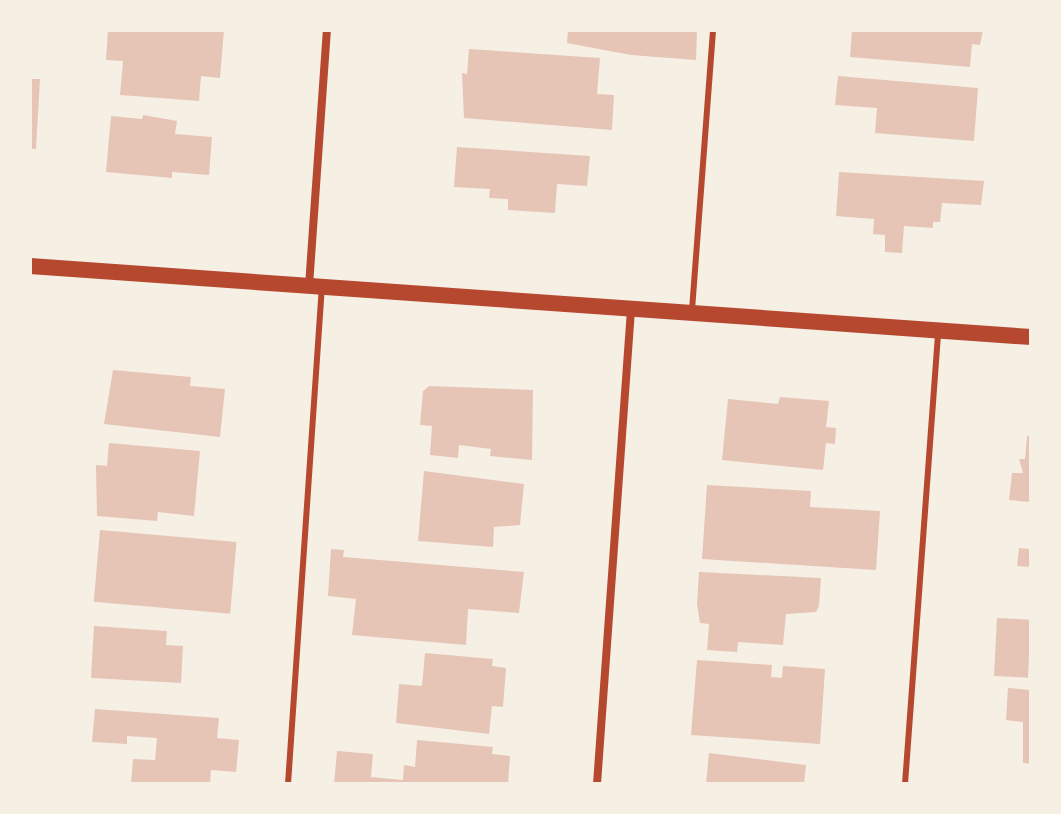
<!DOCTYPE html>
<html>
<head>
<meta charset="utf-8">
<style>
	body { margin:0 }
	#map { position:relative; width:1061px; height:814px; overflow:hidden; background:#f6efe4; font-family:"Open Sans",sans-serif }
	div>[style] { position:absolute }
	.building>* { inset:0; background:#e6c5b7; transform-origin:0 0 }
	.service>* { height:6px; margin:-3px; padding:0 3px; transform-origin:3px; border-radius:3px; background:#b5482f }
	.minor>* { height:8px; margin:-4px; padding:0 4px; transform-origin:4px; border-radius:4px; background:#b5482f }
	.secondary>* { height:16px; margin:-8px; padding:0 8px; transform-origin:8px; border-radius:8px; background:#b5482f }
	span { translate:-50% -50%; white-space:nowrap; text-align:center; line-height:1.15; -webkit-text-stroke:8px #f6efe4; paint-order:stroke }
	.frame { position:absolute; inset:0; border:32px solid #f6efe4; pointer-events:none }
</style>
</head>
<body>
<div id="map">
	<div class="building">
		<i style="clip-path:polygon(108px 30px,224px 30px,220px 78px,201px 76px,199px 101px,120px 95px,123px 61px,106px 60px)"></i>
		<i style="clip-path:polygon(568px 30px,697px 30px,696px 60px,631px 55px,567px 43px)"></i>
		<i style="clip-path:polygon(852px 30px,983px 30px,980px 45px,972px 44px,970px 67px,850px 57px)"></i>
		<i style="clip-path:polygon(469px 49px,600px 58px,597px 94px,614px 95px,612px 130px,464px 118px,462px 73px,467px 74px)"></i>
		<i style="clip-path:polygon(838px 76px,978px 88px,974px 141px,875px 133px,877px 108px,835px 105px)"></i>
		<i style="clip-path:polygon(30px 79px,40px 79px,36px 149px,30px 149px)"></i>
		<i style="clip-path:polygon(143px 115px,177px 121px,175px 134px,212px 137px,209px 175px,172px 172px,172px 178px,106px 172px,111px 116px,142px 119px)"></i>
		<i style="clip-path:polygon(457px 147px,590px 156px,587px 186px,557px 184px,555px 213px,508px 210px,508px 199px,489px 198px,490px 189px,454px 187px)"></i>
		<i style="clip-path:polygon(839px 172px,984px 181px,981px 205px,942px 203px,940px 222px,933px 222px,933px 228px,904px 226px,902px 253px,885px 252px,885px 235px,873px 234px,874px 219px,836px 216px)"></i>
		<i style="clip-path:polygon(113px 370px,191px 377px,190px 386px,225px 389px,220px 437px,104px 424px)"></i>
		<i style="clip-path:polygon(429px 386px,533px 390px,532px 460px,490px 456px,491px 449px,459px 445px,458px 458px,430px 455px,432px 426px,420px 425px,423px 391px)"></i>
		<i style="clip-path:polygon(780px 397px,829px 401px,826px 427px,836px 428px,835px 444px,826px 443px,823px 470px,722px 460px,728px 399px,778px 404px)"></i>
		<i style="clip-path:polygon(1027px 436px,1031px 436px,1031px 502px,1009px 500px,1012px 473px,1023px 473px,1019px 459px,1025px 459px)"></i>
		<i style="clip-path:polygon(109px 443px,200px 451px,194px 516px,158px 512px,157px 521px,97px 516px,96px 465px,107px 466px)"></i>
		<i style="clip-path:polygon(424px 471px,524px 484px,520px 525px,494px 527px,493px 547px,418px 541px)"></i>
		<i style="clip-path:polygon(707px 485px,811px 491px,810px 507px,880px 511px,876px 570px,702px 559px)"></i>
		<i style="left:100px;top:530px;width:137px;height:72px;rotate:5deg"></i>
		<i style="clip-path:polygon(1019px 548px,1031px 549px,1031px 567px,1017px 566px)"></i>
		<i style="clip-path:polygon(331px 549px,344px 550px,343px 557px,524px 572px,519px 613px,468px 609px,466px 645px,352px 635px,356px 599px,328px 596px)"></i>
		<i style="clip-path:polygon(699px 572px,821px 578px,819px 606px,816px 612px,786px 614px,783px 645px,738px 642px,737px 652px,707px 650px,709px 624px,700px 623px,697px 604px)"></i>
		<i style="left:997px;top:618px;width:34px;height:58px;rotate:3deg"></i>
		<i style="clip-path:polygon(94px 626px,167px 631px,166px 645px,183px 646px,181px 683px,91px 678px)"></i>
		<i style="clip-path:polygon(425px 653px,493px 659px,492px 666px,506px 668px,503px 707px,492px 706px,489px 734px,396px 723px,399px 684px,422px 686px)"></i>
		<i style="clip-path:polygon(697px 660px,772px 665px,771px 677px,782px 678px,783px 666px,825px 669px,820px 744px,691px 735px)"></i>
		<i style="clip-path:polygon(1008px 688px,1031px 690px,1031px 764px,1023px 763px,1023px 722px,1006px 720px)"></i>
		<i style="clip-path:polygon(95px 709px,219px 718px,217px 738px,239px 740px,236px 772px,211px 770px,210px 784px,131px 784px,133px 759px,155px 760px,157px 738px,127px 736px,127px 744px,92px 742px)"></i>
		<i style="clip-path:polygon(417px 740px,493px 747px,492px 754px,510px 756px,508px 784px,334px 784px,337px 751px,373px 754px,371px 777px,403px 780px,404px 765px,415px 767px)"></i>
		<i style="clip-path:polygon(709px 753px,806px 765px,804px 784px,706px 784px)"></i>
	</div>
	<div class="service">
		<i style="left:692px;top:310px;width:281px;rotate:-85.7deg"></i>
		<i style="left:288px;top:784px;width:498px;rotate:-86.1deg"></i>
		<i style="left:905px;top:784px;width:455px;rotate:-85.8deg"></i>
	</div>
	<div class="minor">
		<i style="left:309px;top:286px;width:257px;rotate:-86deg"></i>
		<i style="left:597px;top:784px;width:476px;rotate:-85.9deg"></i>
	</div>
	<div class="secondary">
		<i style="left:30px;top:266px;width:1004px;rotate:4.06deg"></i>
	</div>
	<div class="frame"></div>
</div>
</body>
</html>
